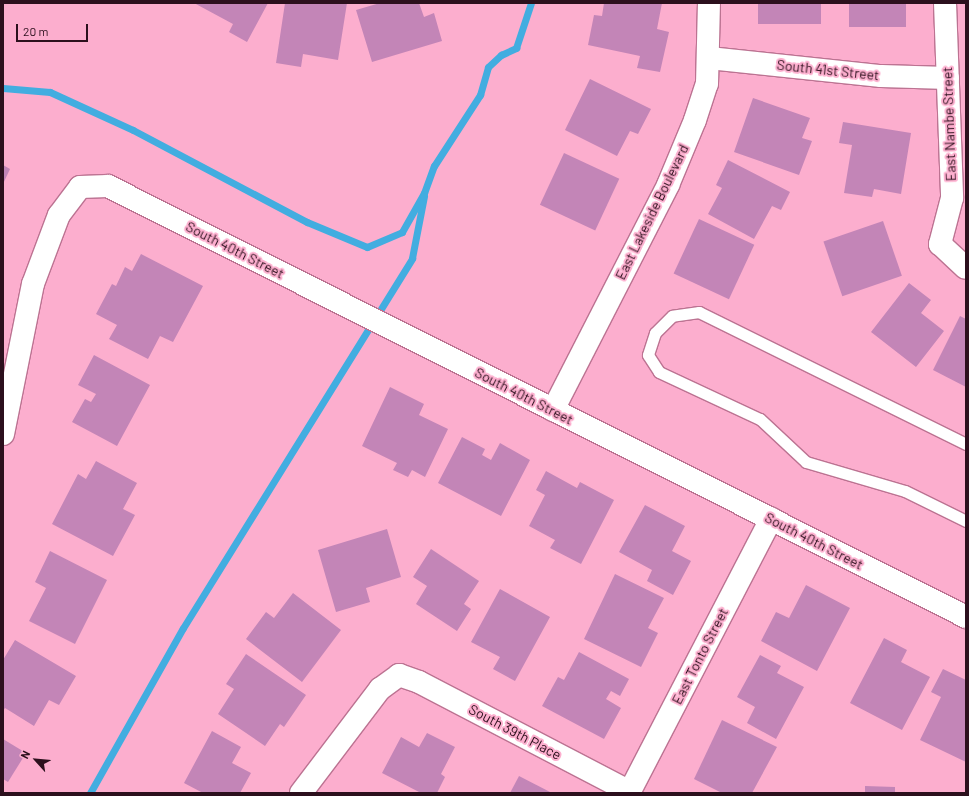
<!DOCTYPE html>
<html>
<head>
<meta charset="utf-8">
<style>
	body { margin:0 }
	#map { position:relative; width:969px; height:796px; overflow:hidden; background:#fcaece; font-family:Barlow,sans-serif }
	div>[style] { position:absolute }
	.stream>* { height:7px; margin:-3.5px; padding:0 3.5px; transform-origin:3.5px; border-radius:3.5px; background:#42ade0 }
	.building>* { inset:0; background:#c385b7; transform-origin:0 0 }
	.roads { filter:drop-shadow(1px 0 #bc7392) drop-shadow(-1px 0 #bc7392) drop-shadow(0 1px #bc7392) drop-shadow(0 -1px #bc7392) }
	.lane>* { height:11px; margin:-5.5px; padding:0 5.5px; transform-origin:5.5px; border-radius:5.5px; background:#fff }
	.street>* { height:22px; margin:-11px; padding:0 11px; transform-origin:11px; border-radius:11px; background:#fff }
	span { translate:-50% -50%; white-space:nowrap; text-align:center; line-height:1.15; -webkit-text-stroke:4px #fcaece; paint-order:stroke }
	.street-label { font-size:14px; color:#2c101d }
	.frame { position:absolute; inset:0; border:4px solid #2c101d; pointer-events:none }
	.north { position:absolute; left:16px; top:740px; width:40px; height:40px; -webkit-text-stroke:3px #fcaece; paint-order:stroke; rotate:297deg; font-size:11px; font-weight:700; line-height:16px; text-align:center; color:#2c101d }
	.north::after { content:''; display:block; margin:auto; width:14px; height:18px; background:#2c101d; clip-path:polygon(50% 0,100% 100%,50% 72%,0 100%) }
	.scale { position:absolute; left:16px; top:24px; width:72px; height:18px; box-sizing:border-box; border:2px solid #2c101d; border-top:0; padding-left:5px; font-size:12px; line-height:14px; white-space:nowrap; color:#2c101d; -webkit-text-stroke:3px #fcaece; paint-order:stroke }
</style>
</head>
<body>
<div id="map">
	<div class="stream">
		<i style="left:3px;top:88px;width:47px;rotate:4.9deg"></i>
		<i style="left:50px;top:92px;width:91px;rotate:24.6deg"></i>
		<i style="left:133px;top:130px;width:197px;rotate:27.9deg"></i>
		<i style="left:307px;top:222px;width:65px;rotate:22.6deg"></i>
		<i style="left:367px;top:247px;width:38px;rotate:-23deg"></i>
		<i style="left:402px;top:232px;width:45px;rotate:-60.6deg"></i>
		<i style="left:424px;top:193px;width:29px;rotate:-70deg"></i>
		<i style="left:434px;top:166px;width:85px;rotate:-57.1deg"></i>
		<i style="left:480px;top:95px;width:29px;rotate:-74deg"></i>
		<i style="left:488px;top:67px;width:18px;rotate:-43deg"></i>
		<i style="left:501px;top:55px;width:17px;rotate:-25deg"></i>
		<i style="left:516px;top:48px;width:47px;rotate:-71.6deg"></i>
		<i style="left:90px;top:793px;width:189px;rotate:-60.6deg"></i>
		<i style="left:183px;top:628px;width:435px;rotate:-58.2deg"></i>
		<i style="left:412px;top:258px;width:63px;rotate:-79deg"></i>
	</div>
	<div class="building">
		<i style="clip-path:polygon(194px 3px,268px 3px,247px 42px,229px 32px,233px 24px)"></i>
		<i style="clip-path:polygon(285px 3px,347px 3px,338px 60px,303px 54px,301px 67px,276px 63px)"></i>
		<i style="clip-path:polygon(380px 3px,419px 3px,424px 17px,434px 13px,442px 41px,372px 62px,356px 10px)"></i>
		<i style="clip-path:polygon(604px 3px,662px 3px,657px 29px,669px 32px,660px 72px,637px 68px,640px 56px,588px 45px,594px 15px,602px 16px)"></i>
		<i style="left:758px;top:3px;width:63px;height:21px"></i>
		<i style="left:849px;top:3px;width:57px;height:24px"></i>
		<i style="clip-path:polygon(590px 79px,651px 109px,638px 134px,630px 131px,617px 156px,565px 130px)"></i>
		<i style="clip-path:polygon(753px 98px,810px 118px,802px 138px,812px 141px,799px 175px,734px 152px)"></i>
		<i style="clip-path:polygon(843px 122px,911px 133px,901px 194px,874px 189px,872px 197px,844px 193px,852px 145px,839px 143px)"></i>
		<i style="left:564px;top:153px;width:61px;height:57px;rotate:25deg"></i>
		<i style="clip-path:polygon(728px 160px,790px 192px,781px 210px,772px 206px,754px 239px,708px 214px,722px 188px,716px 185px)"></i>
		<i style="clip-path:polygon(3px 165px,10px 169px,3px 184px)"></i>
		<i style="left:699px;top:219px;width:61px;height:60px;rotate:25deg"></i>
		<i style="left:883px;top:221px;width:58px;height:63px;rotate:71deg"></i>
		<i style="clip-path:polygon(141px 254px,203px 286px,173px 342px,160px 336px,148px 359px,109px 339px,117px 325px,96px 314px,112px 284px,116px 286px,125px 267px,132px 271px)"></i>
		<i style="clip-path:polygon(909px 283px,931px 300px,921px 313px,944px 331px,916px 367px,871px 332px)"></i>
		<i style="clip-path:polygon(960px 316px,966px 319px,966px 387px,933px 370px)"></i>
		<i style="clip-path:polygon(94px 355px,150px 385px,117px 446px,72px 422px,85px 399px,91px 402px,96px 394px,78px 385px)"></i>
		<i style="clip-path:polygon(390px 387px,424px 404px,419px 415px,448px 429px,425px 477px,412px 470px,408px 477px,393px 470px,397px 463px,362px 446px)"></i>
		<i style="clip-path:polygon(462px 437px,485px 449px,482px 455px,491px 460px,500px 443px,530px 460px,501px 516px,438px 483px)"></i>
		<i style="clip-path:polygon(96px 461px,137px 483px,123px 509px,135px 515px,113px 556px,52px 524px,78px 474px,86px 479px)"></i>
		<i style="clip-path:polygon(546px 471px,577px 488px,580px 482px,614px 500px,581px 564px,550px 548px,555px 540px,529px 526px,545px 495px,536px 490px)"></i>
		<i style="clip-path:polygon(645px 505px,685px 526px,672px 551px,691px 561px,673px 595px,647px 581px,652px 570px,619px 552px)"></i>
		<i style="clip-path:polygon(387px 529px,401px 577px,366px 588px,370px 602px,336px 612px,318px 550px)"></i>
		<i style="clip-path:polygon(431px 549px,479px 581px,464px 604px,471px 609px,457px 631px,416px 604px,427px 586px,413px 577px)"></i>
		<i style="clip-path:polygon(50px 551px,107px 580px,75px 644px,29px 621px,46px 588px,35px 582px)"></i>
		<i style="clip-path:polygon(615px 574px,664px 598px,648px 628px,658px 633px,641px 667px,584px 639px)"></i>
		<i style="clip-path:polygon(806px 585px,850px 608px,817px 671px,761px 641px,776px 612px,789px 618px)"></i>
		<i style="clip-path:polygon(500px 589px,550px 617px,515px 681px,493px 669px,500px 657px,471px 642px)"></i>
		<i style="clip-path:polygon(293px 593px,341px 630px,302px 682px,246px 639px,266px 612px,274px 618px)"></i>
		<i style="clip-path:polygon(884px 638px,907px 650px,901px 662px,930px 677px,902px 730px,850px 703px)"></i>
		<i style="clip-path:polygon(15px 640px,76px 676px,59px 705px,49px 700px,34px 726px,5px 708px,3px 711px,3px 660px)"></i>
		<i style="clip-path:polygon(579px 652px,629px 679px,620px 696px,611px 691px,606px 699px,621px 708px,604px 739px,542px 706px,558px 677px,564px 680px)"></i>
		<i style="clip-path:polygon(246px 654px,306px 695px,284px 727px,280px 724px,265px 746px,218px 714px,234px 689px,226px 684px)"></i>
		<i style="clip-path:polygon(760px 655px,781px 666px,777px 673px,804px 687px,776px 739px,747px 723px,755px 707px,737px 697px)"></i>
		<i style="clip-path:polygon(943px 669px,966px 680px,966px 762px,920px 740px,941px 697px,931px 692px)"></i>
		<i style="clip-path:polygon(722px 720px,777px 747px,752px 793px,722px 793px,694px 779px)"></i>
		<i style="clip-path:polygon(212px 731px,241px 747px,232px 763px,251px 773px,240px 793px,203px 793px,184px 783px)"></i>
		<i style="clip-path:polygon(427px 733px,455px 747px,441px 774px,445px 777px,437px 793px,421px 793px,382px 773px,401px 737px,419px 747px)"></i>
		<i style="clip-path:polygon(3px 739px,26px 753px,8px 782px,3px 779px)"></i>
		<i style="clip-path:polygon(519px 776px,552px 793px,510px 793px)"></i>
		<i style="clip-path:polygon(865px 786px,895px 787px,895px 793px,865px 793px)"></i>
	</div>
	<div class="roads">
		<div class="lane">
			<i style="left:966px;top:444px;width:298px;rotate:-153.7deg"></i>
			<i style="left:699px;top:312px;width:27px;rotate:172deg"></i>
			<i style="left:672px;top:316px;width:24px;rotate:135deg"></i>
			<i style="left:655px;top:333px;width:23px;rotate:108deg"></i>
			<i style="left:648px;top:355px;width:20px;rotate:57deg"></i>
			<i style="left:659px;top:372px;width:111px;rotate:25deg"></i>
			<i style="left:760px;top:419px;width:63px;rotate:43.1deg"></i>
			<i style="left:806px;top:462px;width:103px;rotate:16.3deg"></i>
			<i style="left:905px;top:491px;width:68px;rotate:26.2deg"></i>
		</div>
		<div class="street">
			<i style="left:945px;top:3px;width:195px;rotate:87.9deg"></i>
			<i style="left:952px;top:198px;width:48px;rotate:104.6deg"></i>
			<i style="left:940px;top:244px;width:35px;rotate:43deg"></i>
			<i style="left:709px;top:58px;width:173px;rotate:6deg"></i>
			<i style="left:881px;top:76px;width:67px;rotate:1.7deg"></i>
			<i style="left:553px;top:410px;width:253px;rotate:-62.9deg"></i>
			<i style="left:668px;top:185px;width:70px;rotate:-67.4deg"></i>
			<i style="left:695px;top:120px;width:38px;rotate:-72deg"></i>
			<i style="left:707px;top:84px;width:81px;rotate:-88.6deg"></i>
			<i style="left:3px;top:434px;width:153px;rotate:-78.7deg"></i>
			<i style="left:33px;top:284px;width:74px;rotate:-69.4deg"></i>
			<i style="left:59px;top:215px;width:35px;rotate:-53deg"></i>
			<i style="left:80px;top:187px;width:28px;rotate:-2deg"></i>
			<i style="left:108px;top:186px;width:960px;rotate:26.67deg"></i>
			<i style="left:301px;top:793px;width:131px;rotate:-52.8deg"></i>
			<i style="left:380px;top:689px;width:24px;rotate:-36deg"></i>
			<i style="left:399px;top:675px;width:21px;rotate:19deg"></i>
			<i style="left:419px;top:682px;width:238px;rotate:27.5deg"></i>
			<i style="left:629px;top:793px;width:309px;rotate:-62.6deg"></i>
		</div>
	</div>
	<div class="street-label">
		<span style="left:828px;top:70px;rotate:6deg">South 41st Street</span>
		<span style="left:949px;top:124px;rotate:-92deg">East Nambe Street</span>
		<span style="left:652px;top:212px;rotate:-64deg">East Lakeside Boulevard</span>
		<span style="left:235px;top:250px;rotate:27deg">South 40th Street</span>
		<span style="left:524px;top:396px;rotate:27deg">South 40th Street</span>
		<span style="left:814px;top:541px;rotate:27deg">South 40th Street</span>
		<span style="left:700px;top:656px;rotate:-63deg">East Tonto Street</span>
		<span style="left:515px;top:732px;rotate:28deg">South 39th Place</span>
	</div>
	<div class="frame"></div>
	<div class="north">N</div>
	<div class="scale">20 m</div>
</div>
</body>
</html>
